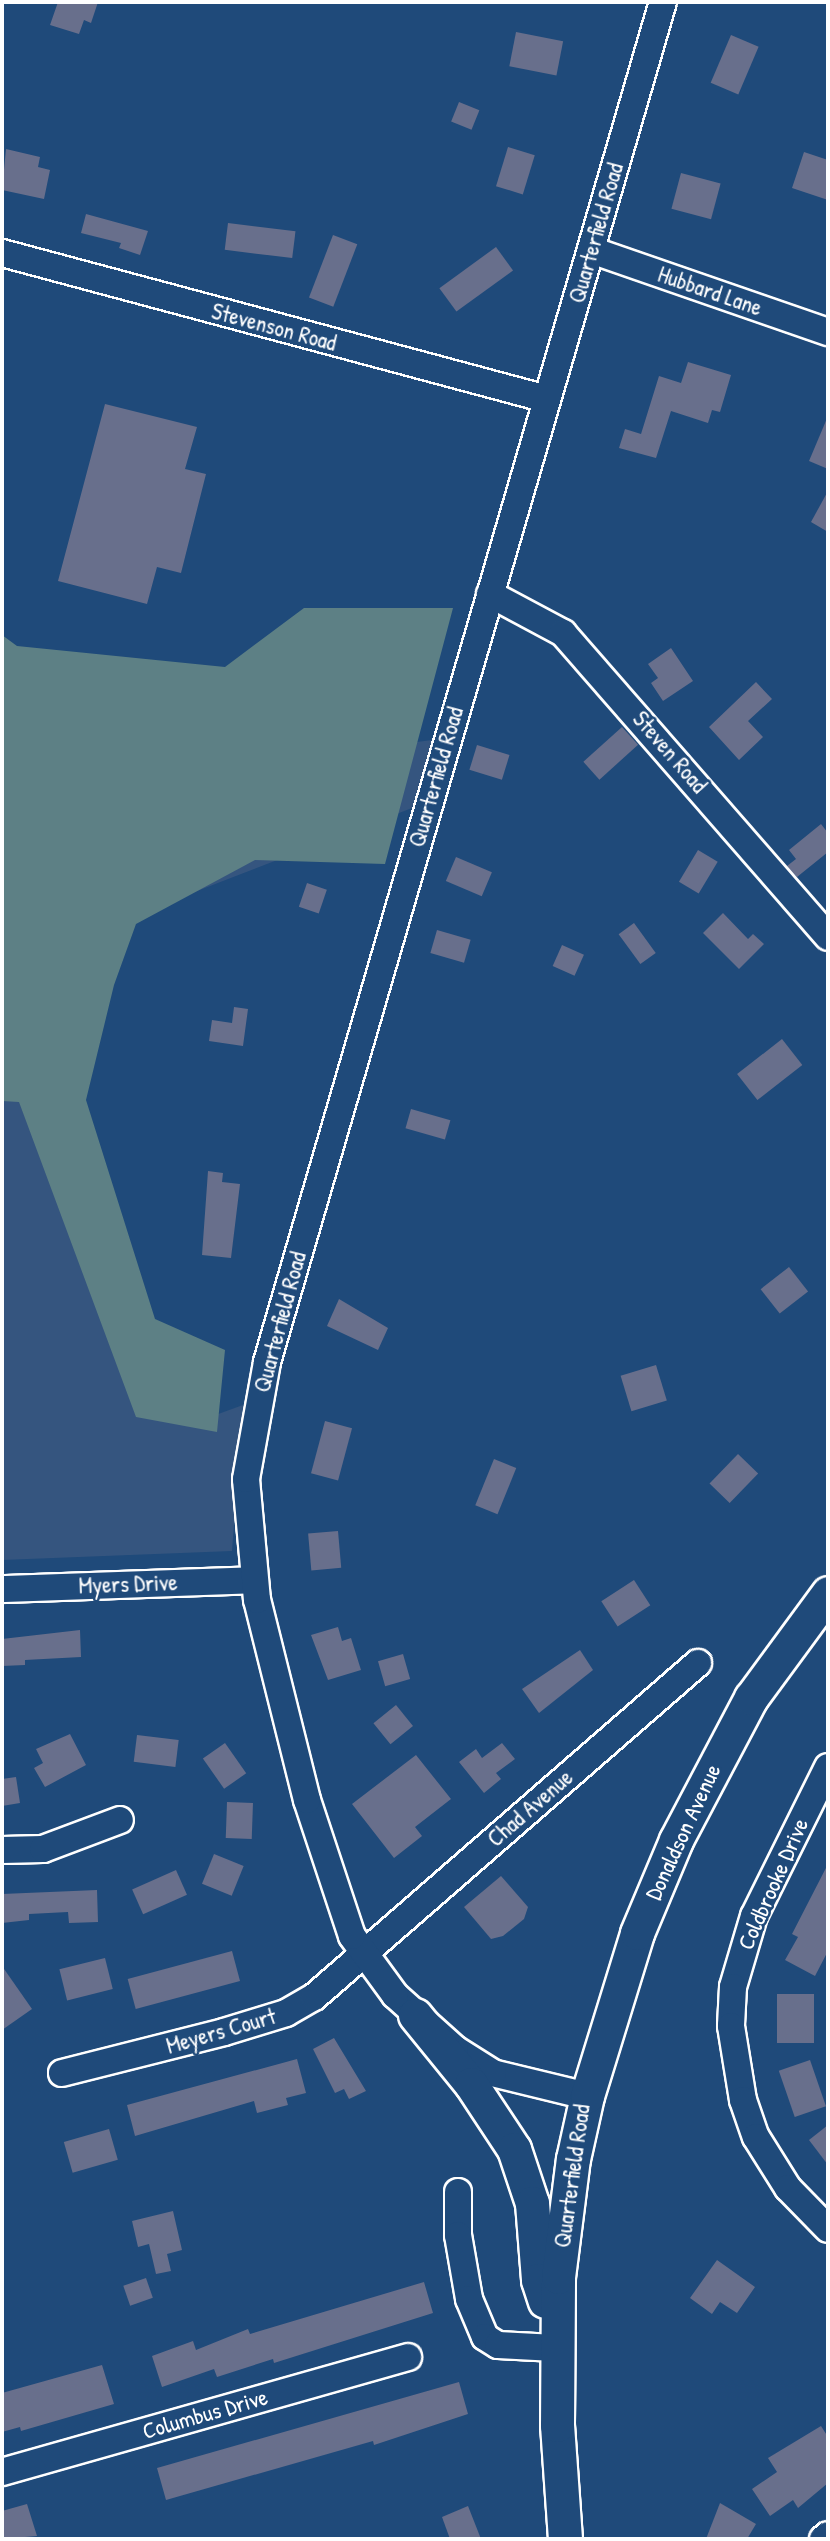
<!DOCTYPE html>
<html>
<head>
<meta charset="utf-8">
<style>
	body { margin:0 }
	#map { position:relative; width:830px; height:2541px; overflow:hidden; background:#1f4a7a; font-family:"Patrick Hand",sans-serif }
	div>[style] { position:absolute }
	.built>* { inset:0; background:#35557f }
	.green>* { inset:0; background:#5d8085 }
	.building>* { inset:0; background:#686f8c; transform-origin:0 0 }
	.roads { filter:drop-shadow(2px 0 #fff) drop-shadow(-2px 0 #fff) drop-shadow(0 2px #fff) drop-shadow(0 -2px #fff) }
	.minor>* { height:26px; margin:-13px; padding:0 13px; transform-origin:13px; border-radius:13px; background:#1f4a7a }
	.major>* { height:33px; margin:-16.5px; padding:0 16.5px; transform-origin:16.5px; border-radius:16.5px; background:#1f4a7a }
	span { translate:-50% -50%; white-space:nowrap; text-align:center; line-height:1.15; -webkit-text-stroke:5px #1f4a7a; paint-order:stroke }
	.street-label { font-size:23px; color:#fff }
	.frame { position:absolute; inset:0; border:4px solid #fff; pointer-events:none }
</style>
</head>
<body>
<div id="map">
	<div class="built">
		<i style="clip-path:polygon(432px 740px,412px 808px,104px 927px,63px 1054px,188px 1425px,243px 1405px,232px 1551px,2px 1560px,2px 797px)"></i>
	</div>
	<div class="green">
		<i style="clip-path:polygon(304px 608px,453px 608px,385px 864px,255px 860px,136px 924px,114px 985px,86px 1100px,155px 1319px,225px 1350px,217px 1432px,136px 1417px,19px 1102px,2px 1101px,2px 635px,17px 646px,225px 667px)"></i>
	</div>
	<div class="building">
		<i style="clip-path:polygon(58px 2px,98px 2px,91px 23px,84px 20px,79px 34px,50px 25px)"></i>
		<i style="left:516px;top:32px;width:48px;height:35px;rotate:11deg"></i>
		<i style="left:731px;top:35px;width:30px;height:52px;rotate:23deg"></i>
		<i style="left:459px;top:102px;width:22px;height:21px;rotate:22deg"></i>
		<i style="left:508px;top:147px;width:28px;height:41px;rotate:17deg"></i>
		<i style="clip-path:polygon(6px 149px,40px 157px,38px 167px,50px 170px,44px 199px,2px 190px)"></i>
		<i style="clip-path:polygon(804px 152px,828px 160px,828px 200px,792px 188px)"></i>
		<i style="left:681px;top:173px;width:41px;height:37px;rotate:15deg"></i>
		<i style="clip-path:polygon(86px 214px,148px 231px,140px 255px,119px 248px,121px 243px,81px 233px)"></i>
		<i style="left:228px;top:223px;width:68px;height:27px;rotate:7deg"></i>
		<i style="left:333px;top:235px;width:26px;height:67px;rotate:21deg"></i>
		<i style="left:496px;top:247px;width:29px;height:70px;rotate:54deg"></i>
		<i style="clip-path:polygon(688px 362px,731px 375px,720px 412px,712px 410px,708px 423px,671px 411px,656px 458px,619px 448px,625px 429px,641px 434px,659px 376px,681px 383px)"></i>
		<i style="clip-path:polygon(105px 404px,197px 427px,185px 469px,206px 474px,181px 573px,157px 567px,147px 604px,58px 581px)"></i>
		<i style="clip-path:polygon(828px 416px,828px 469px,809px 461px)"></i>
		<i style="clip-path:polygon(828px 491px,828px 532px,811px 522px)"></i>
		<i style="clip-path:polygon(671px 648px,693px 681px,663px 701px,651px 683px,658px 678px,648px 664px)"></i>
		<i style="clip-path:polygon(756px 682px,772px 699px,748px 721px,763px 737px,739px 760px,709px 727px)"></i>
		<i style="left:622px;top:727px;width:24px;height:52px;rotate:48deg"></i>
		<i style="left:477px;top:745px;width:34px;height:26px;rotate:17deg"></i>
		<i style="clip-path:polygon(821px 824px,828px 833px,828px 852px,797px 877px,787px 866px,796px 859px,789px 850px)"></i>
		<i style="left:698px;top:850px;width:23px;height:37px;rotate:31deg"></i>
		<i style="left:456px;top:857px;width:39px;height:26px;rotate:23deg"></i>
		<i style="left:307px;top:883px;width:21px;height:25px;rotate:19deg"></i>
		<i style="clip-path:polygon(723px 913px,748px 939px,753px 934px,764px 944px,739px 969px,703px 933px)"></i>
		<i style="left:634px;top:923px;width:37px;height:19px;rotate:54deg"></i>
		<i style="left:437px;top:930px;width:35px;height:24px;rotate:16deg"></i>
		<i style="left:562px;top:945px;width:24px;height:23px;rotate:24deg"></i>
		<i style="clip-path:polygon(234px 1007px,248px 1009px,243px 1046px,209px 1041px,212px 1020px,232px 1023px)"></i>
		<i style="left:782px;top:1039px;width:33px;height:57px;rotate:52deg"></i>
		<i style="left:411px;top:1109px;width:41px;height:20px;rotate:16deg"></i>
		<i style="clip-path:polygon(208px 1171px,223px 1173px,222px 1182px,240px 1184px,231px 1258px,202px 1255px)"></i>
		<i style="left:789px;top:1267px;width:31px;height:36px;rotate:52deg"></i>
		<i style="clip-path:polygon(339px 1299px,388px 1328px,378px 1350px,327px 1326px)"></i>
		<i style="left:656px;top:1365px;width:37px;height:37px;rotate:73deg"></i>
		<i style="left:325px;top:1421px;width:28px;height:54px;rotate:15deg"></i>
		<i style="left:738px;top:1454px;width:28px;height:41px;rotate:44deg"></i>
		<i style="left:494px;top:1459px;width:24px;height:50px;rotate:22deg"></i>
		<i style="left:338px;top:1531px;width:37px;height:30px;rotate:85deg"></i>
		<i style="left:634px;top:1580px;width:30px;height:39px;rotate:57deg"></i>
		<i style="clip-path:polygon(338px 1627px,342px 1641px,351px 1638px,361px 1670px,328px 1680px,311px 1635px)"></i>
		<i style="clip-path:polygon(80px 1630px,81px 1657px,25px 1660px,25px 1665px,2px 1666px,2px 1639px)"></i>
		<i style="clip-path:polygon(580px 1650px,593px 1670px,539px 1713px,522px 1689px)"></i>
		<i style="left:403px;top:1654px;width:26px;height:26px;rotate:74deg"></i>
		<i style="left:396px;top:1705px;width:27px;height:29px;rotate:51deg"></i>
		<i style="clip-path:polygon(70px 1734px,86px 1765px,45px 1787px,34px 1768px,43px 1763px,36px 1749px)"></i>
		<i style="left:137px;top:1735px;width:42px;height:27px;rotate:7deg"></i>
		<i style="left:225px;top:1743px;width:37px;height:27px;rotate:55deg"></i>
		<i style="clip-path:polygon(502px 1743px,515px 1759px,496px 1773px,501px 1779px,484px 1793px,459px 1762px,476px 1749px,482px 1758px)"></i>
		<i style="clip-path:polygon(416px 1755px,451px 1799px,415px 1827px,422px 1836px,394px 1858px,352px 1804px)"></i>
		<i style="clip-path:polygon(16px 1777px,20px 1803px,2px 1806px,2px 1779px)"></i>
		<i style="left:227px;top:1802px;width:26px;height:36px;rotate:2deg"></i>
		<i style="left:214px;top:1854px;width:32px;height:32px;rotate:22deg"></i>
		<i style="clip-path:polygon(828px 1864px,828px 1951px,815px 1976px,785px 1960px,798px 1937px,792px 1934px)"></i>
		<i style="left:176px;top:1870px;width:27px;height:48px;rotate:66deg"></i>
		<i style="clip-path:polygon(501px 1876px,528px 1907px,524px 1919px,503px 1936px,491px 1939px,464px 1907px)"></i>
		<i style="clip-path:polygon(97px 1890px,98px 1922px,69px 1923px,68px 1912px,29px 1914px,29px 1920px,2px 1923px,2px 1894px)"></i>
		<i style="left:232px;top:1951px;width:31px;height:108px;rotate:75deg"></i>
		<i style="left:105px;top:1958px;width:32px;height:47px;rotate:76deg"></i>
		<i style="clip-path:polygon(2px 1966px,32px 2009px,2px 2030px)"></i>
		<i style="left:777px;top:1994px;width:37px;height:49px"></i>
		<i style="clip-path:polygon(334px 2038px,366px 2091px,349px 2099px,344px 2089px,335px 2093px,313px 2049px)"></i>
		<i style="clip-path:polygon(297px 2059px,306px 2093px,286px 2098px,288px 2105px,257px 2113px,254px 2101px,135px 2136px,127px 2105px)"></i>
		<i style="left:810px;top:2060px;width:49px;height:33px;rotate:71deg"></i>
		<i style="clip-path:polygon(828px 2125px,828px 2165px,809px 2140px)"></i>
		<i style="left:109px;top:2129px;width:32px;height:47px;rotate:74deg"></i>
		<i style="clip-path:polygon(173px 2211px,182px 2250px,167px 2254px,171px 2271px,156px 2274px,149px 2244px,138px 2247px,132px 2221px)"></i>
		<i style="clip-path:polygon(717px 2260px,755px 2287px,737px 2313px,720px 2302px,712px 2314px,690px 2298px)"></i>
		<i style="left:146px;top:2278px;width:21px;height:24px;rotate:71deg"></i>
		<i style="clip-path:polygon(424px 2282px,433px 2313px,274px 2363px,273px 2359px,217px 2377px,214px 2369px,162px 2387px,152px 2356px,193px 2341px,196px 2350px,248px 2329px,250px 2334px)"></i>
		<i style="clip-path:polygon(102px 2365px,114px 2404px,21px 2431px,20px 2427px,2px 2432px,2px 2393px)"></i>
		<i style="clip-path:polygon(459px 2382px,468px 2414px,374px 2445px,373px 2441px,166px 2500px,157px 2468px)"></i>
		<i style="clip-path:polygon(821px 2426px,828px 2437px,828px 2483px,798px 2508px,793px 2500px,770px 2516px,752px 2489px,777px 2472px,768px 2458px)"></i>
		<i style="clip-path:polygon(720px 2503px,756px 2524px,747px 2539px,706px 2539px)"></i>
		<i style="clip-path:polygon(27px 2504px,37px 2536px,2px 2539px,2px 2511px)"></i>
		<i style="clip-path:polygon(468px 2506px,481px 2539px,450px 2539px,442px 2517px)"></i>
	</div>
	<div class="roads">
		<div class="minor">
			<i style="left:591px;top:250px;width:251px;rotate:19.1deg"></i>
			<i style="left:2px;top:253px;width:564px;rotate:15deg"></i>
			<i style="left:490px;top:594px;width:83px;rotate:28.1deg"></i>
			<i style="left:563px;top:633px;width:403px;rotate:48.9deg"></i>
			<i style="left:2px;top:1589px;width:252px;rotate:-2deg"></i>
			<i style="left:828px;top:1767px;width:166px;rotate:116.4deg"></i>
			<i style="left:754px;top:1916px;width:74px;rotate:106.5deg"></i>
			<i style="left:733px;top:1987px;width:39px;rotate:93deg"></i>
			<i style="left:731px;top:2026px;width:75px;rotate:80.8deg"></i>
			<i style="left:743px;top:2100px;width:39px;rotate:71deg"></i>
			<i style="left:756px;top:2137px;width:60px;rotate:57.9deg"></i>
			<i style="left:788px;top:2188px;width:57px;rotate:45.7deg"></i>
			<i style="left:2px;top:1850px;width:41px;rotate:-1.4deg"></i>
			<i style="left:43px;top:1849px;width:82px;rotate:-20.6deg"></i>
			<i style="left:62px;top:2073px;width:167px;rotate:-14.2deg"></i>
			<i style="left:224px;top:2032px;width:65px;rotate:-17deg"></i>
			<i style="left:286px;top:2013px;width:32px;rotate:-30deg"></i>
			<i style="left:314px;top:1997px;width:509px;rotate:-41.02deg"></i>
			<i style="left:587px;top:2096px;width:97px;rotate:-166.3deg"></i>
			<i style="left:493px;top:2073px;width:45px;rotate:-147.7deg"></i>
			<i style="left:455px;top:2049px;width:81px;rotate:-138deg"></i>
			<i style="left:395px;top:1995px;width:73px;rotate:-126.1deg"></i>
			<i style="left:352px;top:1936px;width:143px;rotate:-108.3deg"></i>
			<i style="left:307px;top:1800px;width:206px;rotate:-104deg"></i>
			<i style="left:257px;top:1600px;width:121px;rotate:-95.2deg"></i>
			<i style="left:246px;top:1479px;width:119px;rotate:-79.8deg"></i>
			<i style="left:267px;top:1362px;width:1416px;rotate:-73.77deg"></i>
			<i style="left:458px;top:2192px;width:43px;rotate:90deg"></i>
			<i style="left:458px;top:2235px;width:65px;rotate:80.2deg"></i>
			<i style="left:469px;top:2299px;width:41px;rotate:67.2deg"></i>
			<i style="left:485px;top:2337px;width:15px;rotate:32deg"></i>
			<i style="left:498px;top:2345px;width:57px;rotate:3deg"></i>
			<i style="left:2px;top:2472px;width:422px;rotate:-15.8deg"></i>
			<i style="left:823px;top:2539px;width:6px;rotate:-39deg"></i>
		</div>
		<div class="major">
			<i style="left:415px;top:2015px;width:89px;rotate:50.9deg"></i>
			<i style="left:471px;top:2084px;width:78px;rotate:56.5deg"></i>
			<i style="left:514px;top:2149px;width:57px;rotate:71.6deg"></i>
			<i style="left:532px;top:2203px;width:77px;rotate:85.5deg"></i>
			<i style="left:538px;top:2280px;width:22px;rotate:72deg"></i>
			<i style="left:565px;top:2539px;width:114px;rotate:-94deg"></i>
			<i style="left:557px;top:2425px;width:148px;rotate:-89.6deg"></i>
			<i style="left:558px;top:2277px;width:119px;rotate:-82.8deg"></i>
			<i style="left:573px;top:2159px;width:65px;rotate:-77.5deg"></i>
			<i style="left:587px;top:2096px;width:170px;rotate:-72.9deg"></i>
			<i style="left:637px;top:1933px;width:101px;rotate:-67.2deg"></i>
			<i style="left:676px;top:1840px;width:161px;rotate:-62.2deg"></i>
			<i style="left:751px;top:1698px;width:130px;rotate:-53.7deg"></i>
		</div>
	</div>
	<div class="street-label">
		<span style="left:596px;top:233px;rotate:-74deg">Quarterfield Road</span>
		<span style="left:710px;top:291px;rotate:19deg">Hubbard Lane</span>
		<span style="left:274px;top:327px;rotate:15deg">Stevenson Road</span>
		<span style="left:670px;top:752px;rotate:49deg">Steven Road</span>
		<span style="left:436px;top:777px;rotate:-74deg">Quarterfield Road</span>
		<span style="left:280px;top:1322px;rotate:-75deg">Quarterfield Road</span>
		<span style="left:128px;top:1584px;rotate:-2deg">Myers Drive</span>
		<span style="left:530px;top:1808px;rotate:-41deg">Chad Avenue</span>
		<span style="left:683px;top:1832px;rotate:-65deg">Donaldson Avenue</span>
		<span style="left:773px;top:1884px;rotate:-66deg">Coldbrooke Drive</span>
		<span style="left:221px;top:2031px;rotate:-16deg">Meyers Court</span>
		<span style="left:572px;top:2176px;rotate:-82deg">Quarterfield Road</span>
		<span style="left:205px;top:2414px;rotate:-16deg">Columbus Drive</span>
	</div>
	<div class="frame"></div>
</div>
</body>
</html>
